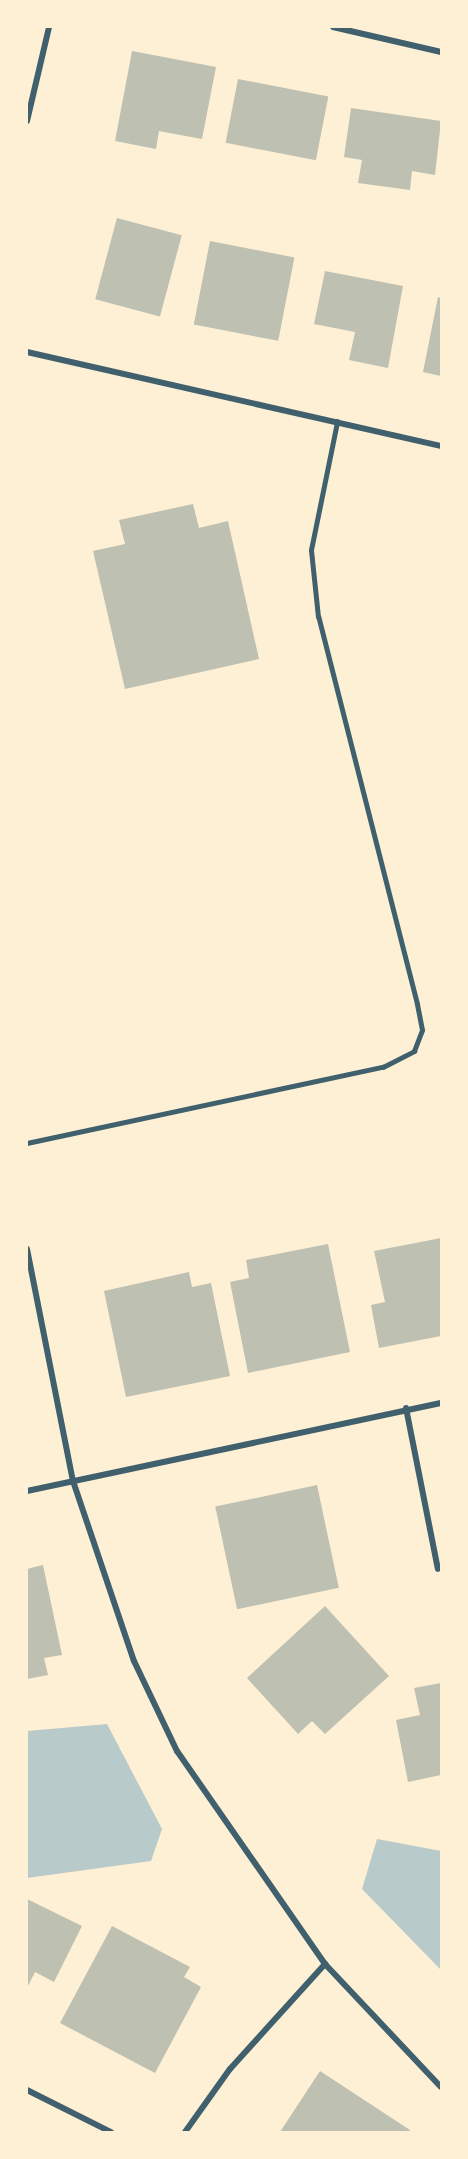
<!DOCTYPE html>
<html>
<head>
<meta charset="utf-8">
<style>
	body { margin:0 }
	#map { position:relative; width:468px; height:2159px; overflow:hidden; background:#fdf0d5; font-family:Commissioner,sans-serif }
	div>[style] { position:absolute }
	.green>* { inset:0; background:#b9caca }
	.building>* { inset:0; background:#bec0b2; transform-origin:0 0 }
	.service>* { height:4.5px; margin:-2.25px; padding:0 2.25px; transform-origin:2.25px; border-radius:2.25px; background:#3f606c }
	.minor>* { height:6px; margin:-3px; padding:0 3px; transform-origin:3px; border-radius:3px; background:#3f606c }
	span { translate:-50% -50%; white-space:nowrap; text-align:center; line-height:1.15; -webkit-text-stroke:4.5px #fdf0d5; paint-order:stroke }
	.frame { position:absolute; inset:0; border:28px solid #fdf0d5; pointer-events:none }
</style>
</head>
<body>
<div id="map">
	<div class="green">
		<i style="clip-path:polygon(107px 1724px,162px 1829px,151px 1861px,27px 1878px,27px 1731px)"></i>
		<i style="clip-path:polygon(377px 1839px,441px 1851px,441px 1970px,362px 1889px)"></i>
	</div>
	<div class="building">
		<i style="clip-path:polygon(132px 51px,216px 67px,202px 139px,159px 131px,156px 149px,115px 141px)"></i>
		<i style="left:238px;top:79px;width:92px;height:65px;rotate:11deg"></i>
		<i style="clip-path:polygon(351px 108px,441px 121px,435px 175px,412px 171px,410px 190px,358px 183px,362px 160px,344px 157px)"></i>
		<i style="left:117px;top:218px;width:67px;height:84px;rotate:15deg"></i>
		<i style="left:210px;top:241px;width:86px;height:85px;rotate:11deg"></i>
		<i style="clip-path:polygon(325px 271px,403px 286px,388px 368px,349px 360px,355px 332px,314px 324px)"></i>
		<i style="clip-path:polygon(438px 297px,441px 298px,441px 376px,423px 372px)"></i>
		<i style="clip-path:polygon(193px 504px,199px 528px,228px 521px,259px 659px,125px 689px,93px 551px,125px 544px,119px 520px)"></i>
		<i style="clip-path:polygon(441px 1238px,441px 1336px,379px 1348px,371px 1305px,385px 1302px,374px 1251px)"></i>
		<i style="clip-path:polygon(328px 1244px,350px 1352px,248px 1373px,230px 1282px,249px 1278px,246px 1260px)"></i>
		<i style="clip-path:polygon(189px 1272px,192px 1287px,211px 1283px,230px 1376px,126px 1397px,104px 1291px)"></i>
		<i style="left:317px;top:1485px;width:105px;height:104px;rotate:78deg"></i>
		<i style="clip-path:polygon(43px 1565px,62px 1655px,44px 1658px,48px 1675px,27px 1679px,27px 1569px)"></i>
		<i style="clip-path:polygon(325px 1606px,389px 1676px,325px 1734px,312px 1721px,298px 1734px,247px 1678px)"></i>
		<i style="clip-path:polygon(441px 1683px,441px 1775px,408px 1782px,396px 1720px,420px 1715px,414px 1688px)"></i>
		<i style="clip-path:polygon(27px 1899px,82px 1926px,54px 1982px,35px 1972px,27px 1988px)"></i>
		<i style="clip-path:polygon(112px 1926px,190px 1967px,184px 1977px,201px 1987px,155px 2073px,60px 2023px)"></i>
		<i style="clip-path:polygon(320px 2071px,410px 2130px,409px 2132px,280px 2132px)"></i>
	</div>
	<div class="service">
		<i style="left:27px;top:1143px;width:364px;rotate:-12.1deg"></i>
		<i style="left:383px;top:1067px;width:35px;rotate:-27deg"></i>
		<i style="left:414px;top:1051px;width:22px;rotate:-69deg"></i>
		<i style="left:422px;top:1030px;width:26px;rotate:-101deg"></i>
		<i style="left:417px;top:1004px;width:399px;rotate:-104.3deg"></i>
		<i style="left:318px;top:617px;width:67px;rotate:-96deg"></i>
		<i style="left:311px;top:550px;width:131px;rotate:-78.5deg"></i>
	</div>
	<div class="minor">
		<i style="left:333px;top:27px;width:111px;rotate:13deg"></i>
		<i style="left:27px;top:121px;width:97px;rotate:-76.8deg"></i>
		<i style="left:27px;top:352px;width:425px;rotate:12.8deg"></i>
		<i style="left:27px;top:1249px;width:237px;rotate:78.8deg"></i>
		<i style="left:73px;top:1481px;width:190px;rotate:71.3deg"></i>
		<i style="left:134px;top:1661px;width:100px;rotate:64.5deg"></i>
		<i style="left:177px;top:1751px;width:259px;rotate:55.2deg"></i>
		<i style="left:325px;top:1964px;width:169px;rotate:46.7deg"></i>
		<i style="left:406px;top:1408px;width:164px;rotate:78.8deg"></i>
		<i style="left:27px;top:1491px;width:423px;rotate:-12deg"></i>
		<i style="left:27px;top:2090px;width:94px;rotate:26.6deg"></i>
		<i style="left:185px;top:2132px;width:77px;rotate:-54.5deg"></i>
		<i style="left:230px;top:2069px;width:142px;rotate:-47.9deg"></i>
	</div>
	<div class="frame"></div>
</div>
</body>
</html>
